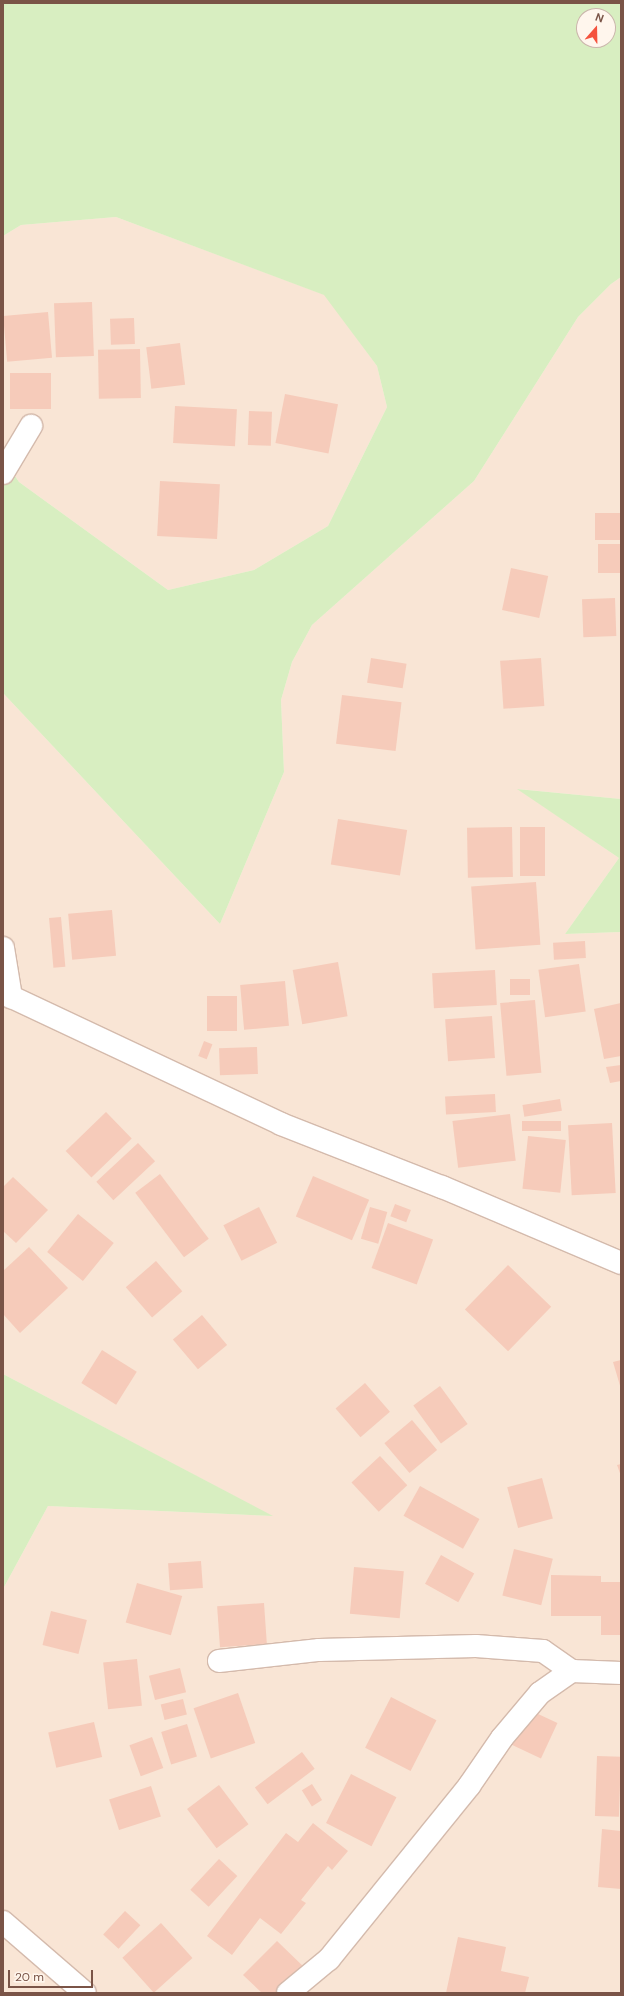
<!DOCTYPE html>
<html>
<head>
<meta charset="utf-8">
<style>
	body { margin:0 }
	#map { position:relative; width:624px; height:1996px; overflow:hidden; background:#fef2e5; font-family:"DM Sans",sans-serif }
	div>[style] { position:absolute }
	.residential>* { inset:0; background:#f9e5d5 }
	.green>* { inset:0; background:#d8eec1 }
	.building>* { inset:0; background:#f6cbba; transform-origin:0 0 }
	.roads { filter:drop-shadow(1px 0 #d4baac) drop-shadow(-1px 0 #d4baac) drop-shadow(0 1px #d4baac) drop-shadow(0 -1px #d4baac) }
	.street>* { height:22px; margin:-11px; padding:0 11px; transform-origin:11px; border-radius:11px; background:#fff }
	.secondary>* { height:22px; margin:-11px; padding:0 11px; transform-origin:11px; border-radius:11px; background:#fff }
	span { translate:-50% -50%; white-space:nowrap; text-align:center; line-height:1.15; -webkit-text-stroke:3px #fff6ed; paint-order:stroke }
	.frame { position:absolute; inset:0; border:4px solid #7a5447; pointer-events:none }
	.north { position:absolute; left:576px; top:8px; width:40px; height:40px; box-sizing:border-box; background:#fff6ed; border:1px solid #cab5ab; border-radius:50%; rotate:20deg; font-size:11px; font-weight:700; line-height:16px; text-align:center; color:#7a5447 }
	.north::after { content:''; display:block; margin:auto; width:14px; height:18px; background:#f4533e; clip-path:polygon(50% 0,100% 100%,50% 72%,0 100%) }
	.scale { position:absolute; left:8px; top:1970px; width:85px; height:18px; box-sizing:border-box; border:2px solid #7a5447; border-top:0; padding-left:5px; font-size:12px; line-height:14px; white-space:nowrap; color:#7a5447; -webkit-text-stroke:3px #fff6ed; paint-order:stroke }
</style>
</head>
<body>
<div id="map">
	<div class="residential">
		<i style="clip-path:polygon(116px 217px,325px 295px,377px 366px,387px 407px,328px 526px,254px 570px,168px 590px,19px 482px,3px 458px,3px 236px,21px 225px)"></i>
		<i style="clip-path:polygon(621px 277px,621px 799px,518px 789px,619px 858px,565px 934px,621px 932px,621px 1993px,3px 1993px,3px 1589px,48px 1506px,272px 1516px,3px 1374px,3px 693px,220px 924px,284px 772px,281px 700px,292px 662px,312px 625px,474px 481px,578px 317px,611px 284px)"></i>
	</div>
	<div class="green">
		<i style="clip-path:polygon(evenodd,3px 3px,621px 3px,621px 277px,611px 284px,578px 317px,474px 481px,312px 625px,292px 662px,281px 700px,284px 772px,220px 924px,3px 693px,3px 458px,19px 482px,168px 590px,254px 570px,328px 526px,387px 407px,377px 366px,324px 295px,116px 217px,21px 225px,3px 236px,3px 3px,584px 16px,608px 16px,608px 40px,584px 40px,584px 16px)"></i>
		<i style="clip-path:polygon(517px 789px,621px 799px,621px 932px,565px 934px,619px 858px)"></i>
		<i style="clip-path:polygon(3px 1374px,273px 1516px,48px 1506px,3px 1589px)"></i>
	</div>
	<div class="building">
		<i style="left:92px;top:302px;width:54px;height:38px;rotate:88deg"></i>
		<i style="left:48px;top:312px;width:46px;height:45px;rotate:85deg"></i>
		<i style="left:134px;top:318px;width:26px;height:24px;rotate:88deg"></i>
		<i style="left:180px;top:343px;width:42px;height:34px;rotate:83deg"></i>
		<i style="left:140px;top:349px;width:49px;height:42px;rotate:89deg"></i>
		<i style="left:10px;top:373px;width:41px;height:36px"></i>
		<i style="left:285px;top:394px;width:54px;height:50px;rotate:11deg"></i>
		<i style="left:175px;top:406px;width:62px;height:37px;rotate:3deg"></i>
		<i style="left:249px;top:411px;width:23px;height:34px;rotate:2deg"></i>
		<i style="left:160px;top:481px;width:60px;height:55px;rotate:3deg"></i>
		<i style="left:621px;top:513px;width:27px;height:26px;rotate:90deg"></i>
		<i style="left:621px;top:544px;width:29px;height:23px;rotate:90deg"></i>
		<i style="left:511px;top:568px;width:38px;height:43px;rotate:12deg"></i>
		<i style="left:615px;top:598px;width:38px;height:33px;rotate:88deg"></i>
		<i style="left:371px;top:658px;width:36px;height:25px;rotate:9deg"></i>
		<i style="left:541px;top:658px;width:48px;height:41px;rotate:86deg"></i>
		<i style="left:342px;top:695px;width:60px;height:49px;rotate:7deg"></i>
		<i style="left:338px;top:819px;width:70px;height:46px;rotate:9deg"></i>
		<i style="left:512px;top:827px;width:50px;height:45px;rotate:89deg"></i>
		<i style="left:520px;top:827px;width:25px;height:49px"></i>
		<i style="left:536px;top:882px;width:63px;height:65px;rotate:86deg"></i>
		<i style="left:112px;top:910px;width:46px;height:44px;rotate:85deg"></i>
		<i style="left:61px;top:917px;width:50px;height:12px;rotate:85deg"></i>
		<i style="left:585px;top:941px;width:17px;height:32px;rotate:87deg"></i>
		<i style="left:338px;top:962px;width:55px;height:46px;rotate:80deg"></i>
		<i style="left:579px;top:964px;width:48px;height:41px;rotate:82deg"></i>
		<i style="left:495px;top:970px;width:35px;height:63px;rotate:87deg"></i>
		<i style="left:530px;top:979px;width:16px;height:20px;rotate:90deg"></i>
		<i style="left:285px;top:981px;width:45px;height:45px;rotate:85deg"></i>
		<i style="left:207px;top:996px;width:30px;height:35px"></i>
		<i style="left:535px;top:1000px;width:73px;height:35px;rotate:85deg"></i>
		<i style="clip-path:polygon(621px 1003px,621px 1056px,604px 1059px,594px 1009px)"></i>
		<i style="left:492px;top:1016px;width:42px;height:47px;rotate:86deg"></i>
		<i style="left:204px;top:1041px;width:9px;height:16px;rotate:21deg"></i>
		<i style="left:257px;top:1047px;width:27px;height:38px;rotate:88deg"></i>
		<i style="clip-path:polygon(621px 1065px,621px 1081px,610px 1083px,606px 1067px)"></i>
		<i style="left:495px;top:1094px;width:18px;height:50px;rotate:87deg"></i>
		<i style="left:560px;top:1099px;width:12px;height:38px;rotate:81deg"></i>
		<i style="left:106px;top:1112px;width:37px;height:56px;rotate:46deg"></i>
		<i style="left:510px;top:1114px;width:47px;height:58px;rotate:83deg"></i>
		<i style="left:561px;top:1121px;width:10px;height:39px;rotate:90deg"></i>
		<i style="left:612px;top:1123px;width:70px;height:44px;rotate:87deg"></i>
		<i style="left:528px;top:1136px;width:38px;height:53px;rotate:6deg"></i>
		<i style="left:138px;top:1143px;width:25px;height:57px;rotate:47deg"></i>
		<i style="left:160px;top:1174px;width:81px;height:31px;rotate:53deg"></i>
		<i style="left:313px;top:1176px;width:61px;height:44px;rotate:23deg"></i>
		<i style="clip-path:polygon(13px 1177px,48px 1210px,16px 1243px,3px 1231px,3px 1187px)"></i>
		<i style="left:395px;top:1204px;width:17px;height:13px;rotate:21deg"></i>
		<i style="left:259px;top:1207px;width:40px;height:40px;rotate:63deg"></i>
		<i style="left:370px;top:1207px;width:18px;height:33px;rotate:16deg"></i>
		<i style="left:78px;top:1214px;width:46px;height:49px;rotate:39deg"></i>
		<i style="left:388px;top:1223px;width:48px;height:48px;rotate:20deg"></i>
		<i style="clip-path:polygon(29px 1247px,68px 1288px,20px 1333px,3px 1314px,3px 1271px)"></i>
		<i style="left:156px;top:1261px;width:40px;height:40px;rotate:49deg"></i>
		<i style="left:508px;top:1265px;width:60px;height:62px;rotate:44deg"></i>
		<i style="left:202px;top:1315px;width:39px;height:38px;rotate:50deg"></i>
		<i style="left:102px;top:1350px;width:41px;height:39px;rotate:32deg"></i>
		<i style="clip-path:polygon(621px 1360px,621px 1389px,613px 1362px)"></i>
		<i style="left:365px;top:1383px;width:38px;height:39px;rotate:49deg"></i>
		<i style="left:440px;top:1386px;width:47px;height:33px;rotate:54deg"></i>
		<i style="left:412px;top:1420px;width:39px;height:36px;rotate:50deg"></i>
		<i style="left:380px;top:1456px;width:40px;height:39px;rotate:47deg"></i>
		<i style="clip-path:polygon(621px 1464px,621px 1476px,617px 1465px)"></i>
		<i style="left:542px;top:1478px;width:42px;height:36px;rotate:75deg"></i>
		<i style="left:420px;top:1486px;width:68px;height:34px;rotate:29deg"></i>
		<i style="left:514px;top:1549px;width:40px;height:48px;rotate:14deg"></i>
		<i style="left:441px;top:1555px;width:38px;height:33px;rotate:29deg"></i>
		<i style="left:201px;top:1561px;width:27px;height:33px;rotate:86deg"></i>
		<i style="left:354px;top:1567px;width:50px;height:47px;rotate:5deg"></i>
		<i style="clip-path:polygon(551px 1575px,601px 1576px,601px 1582px,621px 1582px,621px 1635px,601px 1635px,601px 1616px,551px 1616px)"></i>
		<i style="left:137px;top:1583px;width:47px;height:41px;rotate:16deg"></i>
		<i style="left:264px;top:1603px;width:41px;height:47px;rotate:86deg"></i>
		<i style="left:51px;top:1611px;width:37px;height:35px;rotate:14deg"></i>
		<i style="left:137px;top:1659px;width:47px;height:34px;rotate:84deg"></i>
		<i style="left:180px;top:1668px;width:25px;height:32px;rotate:76deg"></i>
		<i style="left:238px;top:1693px;width:53px;height:47px;rotate:71deg"></i>
		<i style="left:391px;top:1697px;width:51px;height:57px;rotate:27deg"></i>
		<i style="left:183px;top:1699px;width:16px;height:23px;rotate:76deg"></i>
		<i style="left:523px;top:1707px;width:38px;height:39px;rotate:25deg"></i>
		<i style="left:94px;top:1722px;width:36px;height:47px;rotate:77deg"></i>
		<i style="left:187px;top:1724px;width:34px;height:27px;rotate:73deg"></i>
		<i style="left:152px;top:1737px;width:33px;height:24px;rotate:70deg"></i>
		<i style="left:302px;top:1752px;width:21px;height:59px;rotate:53deg"></i>
		<i style="left:597px;top:1756px;width:24px;height:60px;rotate:2deg"></i>
		<i style="left:351px;top:1774px;width:51px;height:55px;rotate:27deg"></i>
		<i style="left:312px;top:1784px;width:19px;height:12px;rotate:58deg"></i>
		<i style="left:219px;top:1785px;width:49px;height:40px;rotate:53deg"></i>
		<i style="left:151px;top:1786px;width:32px;height:44px;rotate:72deg"></i>
		<i style="clip-path:polygon(313px 1823px,348px 1851px,332px 1870px,328px 1866px,301px 1900px,306px 1903px,281px 1934px,260px 1918px,232px 1955px,207px 1936px,286px 1833px,298px 1842px)"></i>
		<i style="clip-path:polygon(602px 1829px,621px 1831px,621px 1889px,598px 1887px)"></i>
		<i style="left:219px;top:1859px;width:25px;height:42px;rotate:43deg"></i>
		<i style="left:125px;top:1911px;width:21px;height:32px;rotate:43deg"></i>
		<i style="left:161px;top:1923px;width:47px;height:52px;rotate:48deg"></i>
		<i style="clip-path:polygon(458px 1937px,506px 1947px,501px 1971px,529px 1977px,525px 1993px,446px 1993px)"></i>
		<i style="clip-path:polygon(277px 1941px,306px 1969px,282px 1993px,262px 1993px,243px 1975px)"></i>
	</div>
	<div class="roads">
		<div class="street">
			<i style="left:3px;top:473px;width:55px;rotate:-59.2deg"></i>
			<i style="left:3px;top:948px;width:50px;rotate:80.7deg"></i>
			<i style="left:219px;top:1661px;width:101px;rotate:-6.3deg"></i>
			<i style="left:319px;top:1650px;width:157px;rotate:-1.5deg"></i>
			<i style="left:476px;top:1646px;width:67px;rotate:4.3deg"></i>
			<i style="left:543px;top:1651px;width:35px;rotate:35deg"></i>
			<i style="left:288px;top:1993px;width:53px;rotate:-39.7deg"></i>
			<i style="left:329px;top:1959px;width:223px;rotate:-51deg"></i>
			<i style="left:469px;top:1786px;width:58px;rotate:-55.5deg"></i>
			<i style="left:502px;top:1738px;width:59px;rotate:-49.8deg"></i>
			<i style="left:540px;top:1693px;width:39px;rotate:-35deg"></i>
			<i style="left:572px;top:1671px;width:49px;rotate:2.3deg"></i>
		</div>
		<div class="secondary">
			<i style="left:3px;top:993px;width:307px;rotate:25.2deg"></i>
			<i style="left:281px;top:1124px;width:173px;rotate:21.4deg"></i>
			<i style="left:442px;top:1187px;width:194px;rotate:23deg"></i>
			<i style="left:3px;top:1922px;width:108px;rotate:40.9deg"></i>
		</div>
	</div>
	<div class="frame"></div>
	<div class="north">N</div>
	<div class="scale">20 m</div>
</div>
</body>
</html>
